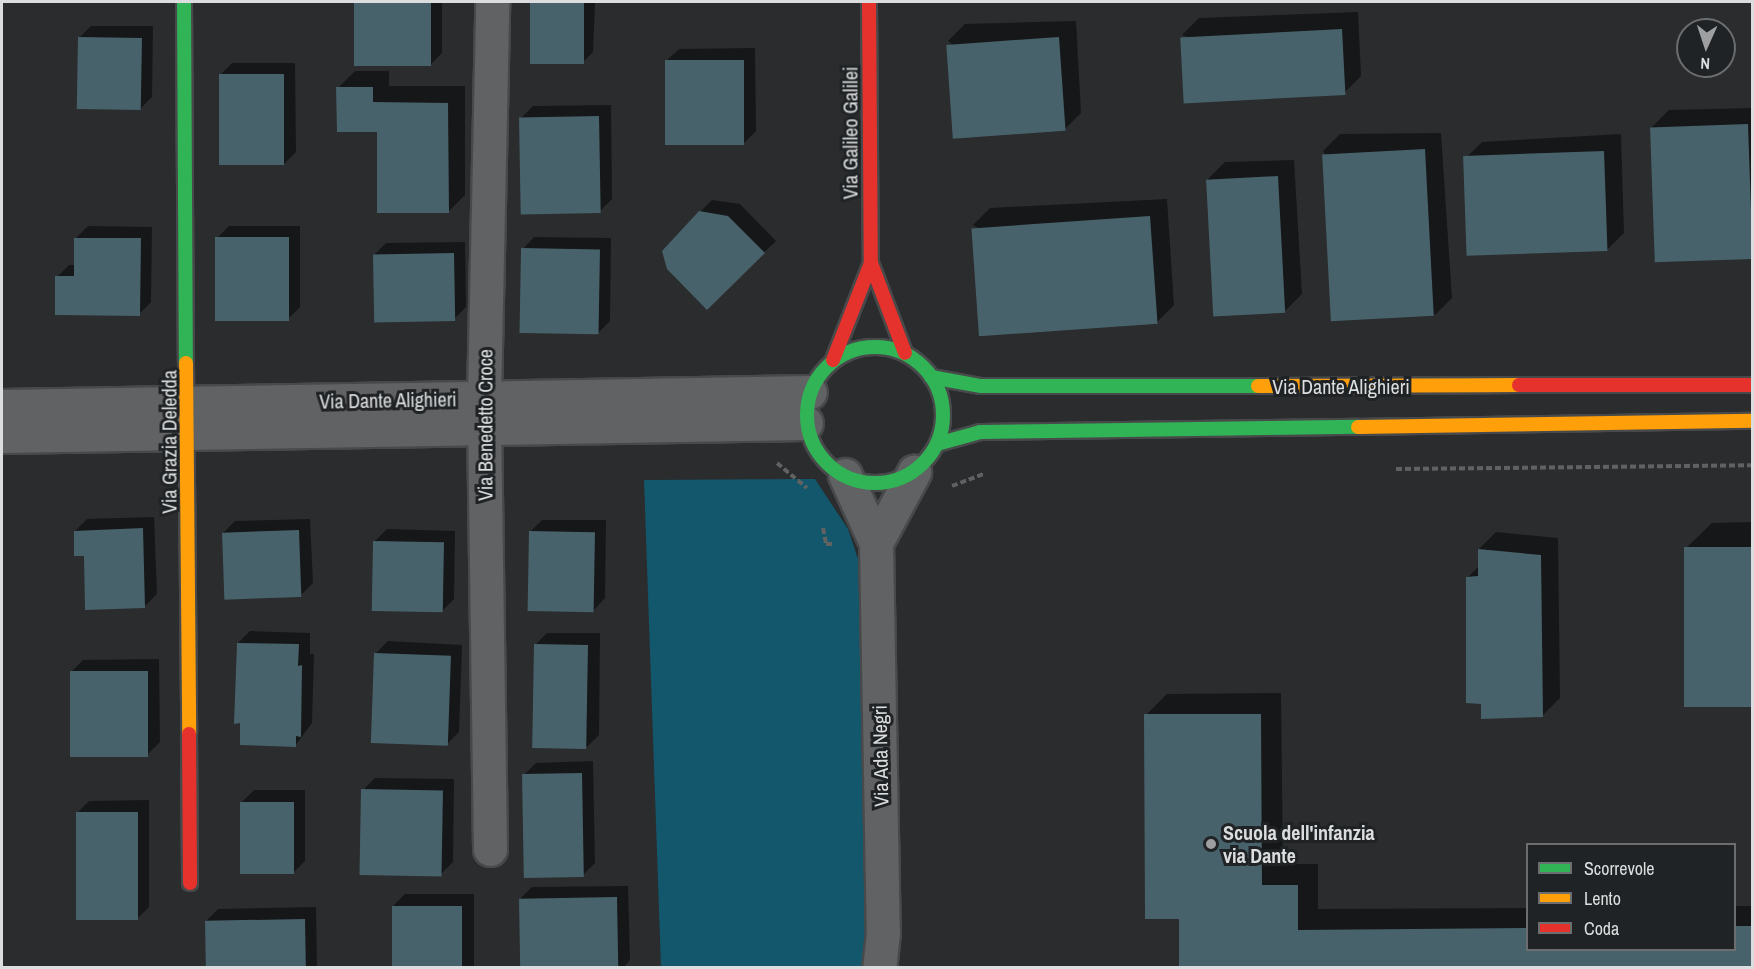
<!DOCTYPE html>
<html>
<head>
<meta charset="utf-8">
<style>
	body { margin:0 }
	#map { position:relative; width:1754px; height:969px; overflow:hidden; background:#2a2c2d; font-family:"Archivo Narrow",sans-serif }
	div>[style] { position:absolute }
	.green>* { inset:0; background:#13576d }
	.shadow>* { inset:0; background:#0007 }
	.building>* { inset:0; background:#48626b; transform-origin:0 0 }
	.path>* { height:4px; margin-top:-2px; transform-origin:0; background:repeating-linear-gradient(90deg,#606262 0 6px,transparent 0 9px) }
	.roads { filter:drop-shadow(2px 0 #48494a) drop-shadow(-2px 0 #48494a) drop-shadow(0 2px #48494a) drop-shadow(0 -2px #48494a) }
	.street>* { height:33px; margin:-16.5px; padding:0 16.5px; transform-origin:16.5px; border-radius:16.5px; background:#616263 }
	.fast>* { height:14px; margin:-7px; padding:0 7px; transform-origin:7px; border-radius:7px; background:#30b455 }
	.fast>.ring { margin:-7px; padding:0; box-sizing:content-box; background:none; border:14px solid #30b455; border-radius:50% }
	.slow>* { height:14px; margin:-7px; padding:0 7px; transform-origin:7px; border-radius:7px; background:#ff9f0a }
	.jam>* { height:14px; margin:-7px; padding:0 7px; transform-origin:7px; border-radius:7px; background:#e5322d }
	.dots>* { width:16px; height:16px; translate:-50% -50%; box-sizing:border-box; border:3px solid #202325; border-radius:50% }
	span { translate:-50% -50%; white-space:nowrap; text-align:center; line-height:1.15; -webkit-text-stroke:6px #202325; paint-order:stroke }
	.street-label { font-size:20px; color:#dbddde }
	.poi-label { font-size:20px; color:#dbddde; font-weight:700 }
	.left { translate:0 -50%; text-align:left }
	.frame { position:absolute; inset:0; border:3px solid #dbddde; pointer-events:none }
	.legend { position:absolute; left:1526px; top:843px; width:210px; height:108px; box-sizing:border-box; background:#202325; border:2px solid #6b6d6f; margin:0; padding:8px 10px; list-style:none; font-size:18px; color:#dbddde }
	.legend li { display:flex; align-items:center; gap:12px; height:30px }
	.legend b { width:30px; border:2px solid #6b6d6f }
	.north { position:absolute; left:1676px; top:18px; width:60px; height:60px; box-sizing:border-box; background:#202325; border:2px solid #6b6d6f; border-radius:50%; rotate:183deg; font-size:16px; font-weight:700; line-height:24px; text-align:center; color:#dbddde }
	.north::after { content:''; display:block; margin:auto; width:21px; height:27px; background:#9d9fa0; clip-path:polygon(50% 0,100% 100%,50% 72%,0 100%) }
</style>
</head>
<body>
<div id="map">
	<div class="green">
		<i style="clip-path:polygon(815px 479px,848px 529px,859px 562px,866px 932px,862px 967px,661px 967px,644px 480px)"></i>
	</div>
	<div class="shadow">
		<i style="clip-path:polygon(355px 2px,442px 2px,442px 53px,430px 65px,355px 65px)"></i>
		<i style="clip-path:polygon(531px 2px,595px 2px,593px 52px,581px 64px,530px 62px)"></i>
		<i style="clip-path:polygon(1358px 12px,1361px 76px,1344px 93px,1182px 35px,1199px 18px)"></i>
		<i style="clip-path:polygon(1076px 21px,1081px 113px,1064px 130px,948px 41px,965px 24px)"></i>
		<i style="clip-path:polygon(91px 26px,153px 26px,152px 97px,140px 109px,79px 38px)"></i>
		<i style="clip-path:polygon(755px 48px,756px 131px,744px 143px,667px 60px,679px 49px)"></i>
		<i style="clip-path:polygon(232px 63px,295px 63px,296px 152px,284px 164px,220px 75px)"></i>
		<i style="clip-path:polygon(355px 71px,389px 71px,389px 86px,465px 86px,465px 195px,448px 212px,338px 88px)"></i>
		<i style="clip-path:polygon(611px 105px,612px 199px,600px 211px,521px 118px,533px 106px)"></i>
		<i style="clip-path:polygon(1752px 108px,1752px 258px,1657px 262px,1652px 127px,1669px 110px)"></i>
		<i style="clip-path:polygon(1441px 133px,1452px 298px,1435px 315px,1323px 151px,1340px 134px)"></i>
		<i style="clip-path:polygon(1621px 134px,1624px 233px,1607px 250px,1465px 159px,1482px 142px)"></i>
		<i style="clip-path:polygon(1294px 160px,1302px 294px,1285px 311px,1208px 179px,1225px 162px)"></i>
		<i style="clip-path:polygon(1167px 199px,1174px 305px,1157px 322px,973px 225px,990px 208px)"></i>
		<i style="clip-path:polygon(712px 200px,740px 204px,776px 241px,707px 308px,700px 212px)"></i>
		<i style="clip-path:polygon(88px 226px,152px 227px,151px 302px,139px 314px,57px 277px,69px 265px,76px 265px,76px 238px)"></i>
		<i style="clip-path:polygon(229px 226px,300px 226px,300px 307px,288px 319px,217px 238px)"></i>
		<i style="clip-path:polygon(534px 237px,611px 238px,610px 321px,598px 333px,523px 249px)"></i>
		<i style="clip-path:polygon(465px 242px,466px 307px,454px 319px,374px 255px,386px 243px)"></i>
		<i style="clip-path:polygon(154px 517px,157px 594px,145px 606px,85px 555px,75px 531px,87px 519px)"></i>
		<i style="clip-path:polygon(310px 519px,313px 583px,301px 595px,223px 533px,235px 521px)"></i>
		<i style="clip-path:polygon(542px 520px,606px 520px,605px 598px,594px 610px,530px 532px)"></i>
		<i style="clip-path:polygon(1752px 522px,1752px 706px,1689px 707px,1685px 549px,1712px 523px)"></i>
		<i style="clip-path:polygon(387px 529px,455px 531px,454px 599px,442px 611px,375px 541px)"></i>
		<i style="clip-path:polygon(1496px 532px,1558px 538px,1560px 698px,1543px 715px,1482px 703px,1468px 577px,1480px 565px,1479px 549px)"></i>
		<i style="clip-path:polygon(250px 631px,310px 633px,310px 654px,314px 654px,312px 723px,295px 746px,238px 643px)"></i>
		<i style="clip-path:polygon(547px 633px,600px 633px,599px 735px,587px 747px,535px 645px)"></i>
		<i style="clip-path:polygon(388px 641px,462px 645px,459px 732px,447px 744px,376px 653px)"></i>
		<i style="clip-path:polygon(159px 659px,160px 742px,148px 754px,71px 672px,83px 660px)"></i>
		<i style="clip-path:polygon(1281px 693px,1283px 864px,1318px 864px,1318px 909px,1528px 908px,1528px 950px,1734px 950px,1734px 906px,1752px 906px,1752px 968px,1181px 968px,1180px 917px,1146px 715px,1167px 694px)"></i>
		<i style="clip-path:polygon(593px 761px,595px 863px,583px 875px,524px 775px,536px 763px)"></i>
		<i style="clip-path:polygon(375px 778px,454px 779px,453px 862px,441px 874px,363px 790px)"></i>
		<i style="clip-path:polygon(254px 790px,305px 790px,305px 861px,293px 873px,242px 802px)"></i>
		<i style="clip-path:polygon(149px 800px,149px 907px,137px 919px,77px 813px,89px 801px)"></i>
		<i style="clip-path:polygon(628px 886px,630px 960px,623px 968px,521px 968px,520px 899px,532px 887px)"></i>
		<i style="clip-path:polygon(405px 894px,474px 894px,474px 968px,393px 968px,393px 906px)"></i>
		<i style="clip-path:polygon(316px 907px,317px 968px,207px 968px,206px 921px,218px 909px)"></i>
	</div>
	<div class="building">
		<i style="left:354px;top:2px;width:77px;height:64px"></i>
		<i style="left:530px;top:2px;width:54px;height:62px"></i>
		<i style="left:1342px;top:29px;width:66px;height:162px;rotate:87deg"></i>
		<i style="left:78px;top:37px;width:64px;height:72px;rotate:1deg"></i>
		<i style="left:1059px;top:37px;width:94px;height:113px;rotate:86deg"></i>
		<i style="left:665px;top:60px;width:79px;height:85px"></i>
		<i style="left:284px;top:74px;width:91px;height:65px;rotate:90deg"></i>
		<i style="clip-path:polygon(336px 87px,373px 87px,373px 102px,448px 103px,449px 213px,377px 213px,377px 132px,337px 132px)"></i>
		<i style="left:599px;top:116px;width:97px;height:80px;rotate:89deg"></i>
		<i style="left:1748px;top:124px;width:135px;height:98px;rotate:88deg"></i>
		<i style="left:1425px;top:149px;width:167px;height:103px;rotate:87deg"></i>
		<i style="left:1604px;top:151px;width:100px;height:141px;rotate:88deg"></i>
		<i style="left:1278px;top:176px;width:137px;height:72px;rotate:87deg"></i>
		<i style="clip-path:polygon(699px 211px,728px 216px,765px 253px,707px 310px,667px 269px,662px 251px)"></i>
		<i style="left:1150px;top:216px;width:108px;height:179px;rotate:86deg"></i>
		<i style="left:215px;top:237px;width:74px;height:84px"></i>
		<i style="clip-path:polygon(74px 238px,141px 238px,140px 316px,55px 315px,55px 276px,74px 276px)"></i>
		<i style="left:521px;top:248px;width:79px;height:85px;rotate:1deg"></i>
		<i style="left:454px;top:253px;width:68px;height:81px;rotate:89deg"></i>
		<i style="clip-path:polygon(143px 528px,145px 608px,85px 610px,84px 556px,74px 556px,74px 531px)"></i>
		<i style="left:299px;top:530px;width:67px;height:77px;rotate:88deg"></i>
		<i style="left:529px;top:531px;width:66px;height:80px;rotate:1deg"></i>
		<i style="left:373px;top:541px;width:71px;height:70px;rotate:1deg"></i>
		<i style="left:1752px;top:547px;width:160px;height:68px;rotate:90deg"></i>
		<i style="clip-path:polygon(1478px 549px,1541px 555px,1543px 717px,1481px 719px,1481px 704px,1466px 703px,1466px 577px,1478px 576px)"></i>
		<i style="clip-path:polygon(237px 643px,299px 644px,298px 666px,302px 665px,301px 737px,296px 736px,296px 747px,240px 745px,240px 723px,234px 724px)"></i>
		<i style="left:534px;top:644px;width:54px;height:104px;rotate:1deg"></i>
		<i style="left:374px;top:653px;width:77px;height:90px;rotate:2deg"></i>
		<i style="left:70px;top:671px;width:78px;height:86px"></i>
		<i style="clip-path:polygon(1144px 714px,1261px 714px,1262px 885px,1298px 885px,1298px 930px,1528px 928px,1528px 950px,1734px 950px,1734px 926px,1752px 926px,1752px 968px,1179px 968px,1179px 919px,1145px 919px)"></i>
		<i style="left:582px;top:773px;width:104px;height:60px;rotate:89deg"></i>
		<i style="left:361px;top:789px;width:82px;height:86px;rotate:1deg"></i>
		<i style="left:240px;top:802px;width:54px;height:72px"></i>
		<i style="left:76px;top:812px;width:62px;height:108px"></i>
		<i style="left:617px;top:897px;width:71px;height:98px;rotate:89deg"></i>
		<i style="left:392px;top:906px;width:70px;height:62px"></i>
		<i style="left:305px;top:919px;width:49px;height:100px;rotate:89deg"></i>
	</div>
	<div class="path">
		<i style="left:777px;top:463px;width:39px;rotate:40deg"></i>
		<i style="left:1396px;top:469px;width:356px;rotate:-0.6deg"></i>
		<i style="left:952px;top:486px;width:34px;rotate:-21deg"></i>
		<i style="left:823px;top:528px;width:16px;rotate:79deg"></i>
		<i style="left:826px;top:544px;width:6px"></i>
	</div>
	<div class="roads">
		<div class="street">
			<i style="left:2px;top:406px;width:808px;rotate:-0.99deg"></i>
			<i style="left:2px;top:436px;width:804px;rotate:-0.93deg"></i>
			<i style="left:845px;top:475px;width:75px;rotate:65.5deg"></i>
			<i style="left:876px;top:543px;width:389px;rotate:89deg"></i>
			<i style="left:883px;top:932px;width:36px;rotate:96deg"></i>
			<i style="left:876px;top:543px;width:81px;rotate:-61.8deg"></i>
			<i style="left:490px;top:849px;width:451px;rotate:-90.8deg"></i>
			<i style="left:484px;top:398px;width:396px;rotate:-88.8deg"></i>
		</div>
		<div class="fast">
			<i style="left:184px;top:2px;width:361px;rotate:89.7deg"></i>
			<i class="ring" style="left:807px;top:347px;width:122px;height:122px"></i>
			<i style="left:931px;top:377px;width:51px;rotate:10.2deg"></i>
			<i style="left:981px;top:386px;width:277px"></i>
			<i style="left:937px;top:444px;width:45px;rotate:-15.6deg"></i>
			<i style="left:980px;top:432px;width:378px;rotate:-0.8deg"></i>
		</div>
		<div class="slow">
			<i style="left:186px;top:363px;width:371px;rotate:89.5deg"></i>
			<i style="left:1258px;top:386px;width:261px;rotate:-0.2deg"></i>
			<i style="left:1358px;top:427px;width:394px;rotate:-0.9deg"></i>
		</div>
		<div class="jam">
			<i style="left:869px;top:2px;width:261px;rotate:89.6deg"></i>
			<i style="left:871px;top:263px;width:96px;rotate:69.3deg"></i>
			<i style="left:833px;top:360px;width:104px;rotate:-68.6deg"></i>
			<i style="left:1519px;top:385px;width:233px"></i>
			<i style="left:189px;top:734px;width:149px;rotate:89.6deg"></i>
		</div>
	</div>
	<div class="dots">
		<i style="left:1211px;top:844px;background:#9d9fa0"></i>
	</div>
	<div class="street-label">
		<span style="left:850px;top:133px;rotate:-90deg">Via Galileo Galilei</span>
		<span style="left:1341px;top:386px">Via Dante Alighieri</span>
		<span style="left:388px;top:400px;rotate:-1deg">Via Dante Alighieri</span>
		<span style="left:485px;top:425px;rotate:-90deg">Via Benedetto Croce</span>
		<span style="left:169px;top:442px;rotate:-90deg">Via Grazia Deledda</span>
		<span style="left:880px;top:756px;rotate:-91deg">Via Ada Negri</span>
	</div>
	<div class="poi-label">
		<span class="left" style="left:1223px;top:844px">Scuola dell'infanzia<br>via Dante</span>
	</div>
	<div class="frame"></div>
	<ul class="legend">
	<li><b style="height:8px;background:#30b455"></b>Scorrevole</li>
	<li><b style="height:8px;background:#ff9f0a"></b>Lento</li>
	<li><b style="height:8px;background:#e5322d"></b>Coda</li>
	</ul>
	<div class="north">N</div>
</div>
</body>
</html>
